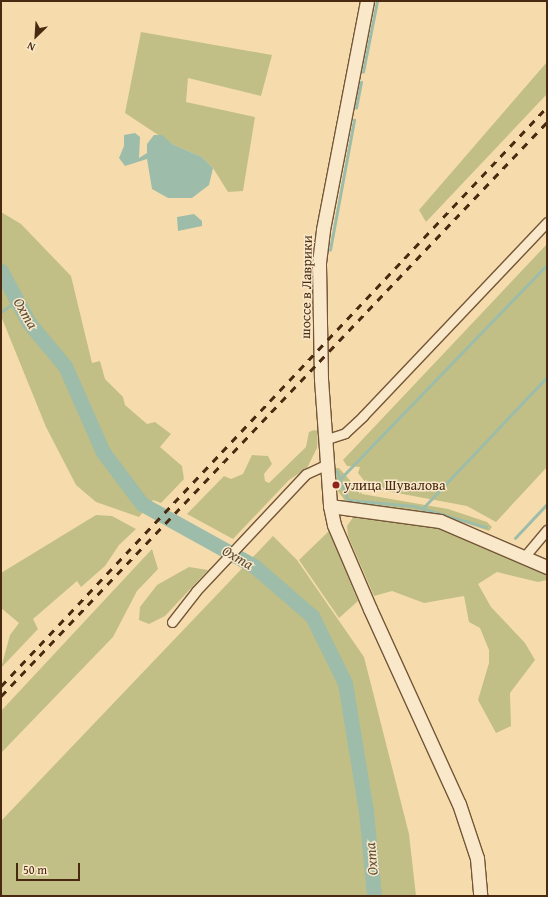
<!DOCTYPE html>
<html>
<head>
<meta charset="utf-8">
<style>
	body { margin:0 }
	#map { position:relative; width:548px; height:897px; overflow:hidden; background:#f6dcac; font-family:"Gentium Book Plus",serif }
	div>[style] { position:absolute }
	.green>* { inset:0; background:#c1bf86 }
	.water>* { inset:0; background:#9dbcaa }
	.stream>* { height:2.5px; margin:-1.25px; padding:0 1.25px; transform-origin:1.25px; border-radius:1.25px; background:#9dbcaa }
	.river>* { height:15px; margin:-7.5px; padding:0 7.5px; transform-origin:7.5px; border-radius:7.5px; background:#9dbcaa }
	.roads { filter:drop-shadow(1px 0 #745638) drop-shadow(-1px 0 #745638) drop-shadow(0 1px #745638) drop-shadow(0 -1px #745638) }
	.street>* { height:9px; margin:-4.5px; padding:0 4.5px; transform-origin:4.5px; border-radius:4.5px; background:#f9e8c9 }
	.secondary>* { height:13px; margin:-6.5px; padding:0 6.5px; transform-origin:6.5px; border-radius:6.5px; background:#f9e8c9 }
	.rail>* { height:2.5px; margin-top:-1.25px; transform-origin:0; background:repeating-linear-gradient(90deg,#492a11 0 7px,transparent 0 14px) }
	.dots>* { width:11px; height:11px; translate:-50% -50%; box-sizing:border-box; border:2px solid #f9e8c9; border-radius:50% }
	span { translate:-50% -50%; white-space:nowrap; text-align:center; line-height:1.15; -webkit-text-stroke:3px #f9e8c9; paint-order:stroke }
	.street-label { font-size:14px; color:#492a11 }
	.poi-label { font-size:14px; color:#492a11 }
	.left { translate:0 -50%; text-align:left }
	.water-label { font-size:15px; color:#5e4e37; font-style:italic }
	.frame { position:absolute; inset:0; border:2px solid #492a11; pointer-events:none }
	.north { position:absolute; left:16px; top:16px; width:40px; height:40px; -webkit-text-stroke:3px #f9e8c9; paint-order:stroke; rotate:205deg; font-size:11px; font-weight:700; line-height:16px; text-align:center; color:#492a11 }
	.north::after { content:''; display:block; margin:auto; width:14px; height:18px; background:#492a11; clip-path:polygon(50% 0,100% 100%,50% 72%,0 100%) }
	.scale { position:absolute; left:16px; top:863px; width:64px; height:18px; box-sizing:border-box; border:2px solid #492a11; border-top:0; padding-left:5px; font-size:12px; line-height:14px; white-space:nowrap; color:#492a11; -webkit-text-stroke:3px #f9e8c9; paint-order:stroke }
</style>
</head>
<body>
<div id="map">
	<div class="green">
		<i style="clip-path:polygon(141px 32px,272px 55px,261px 96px,188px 78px,186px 102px,255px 117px,243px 191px,228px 192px,213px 168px,202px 157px,172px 144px,125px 113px)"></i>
		<i style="clip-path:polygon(547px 62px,547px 94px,426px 222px,419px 210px)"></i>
		<i style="clip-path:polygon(1px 212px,21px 224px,71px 276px,92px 363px,100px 361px,105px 379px,123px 397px,125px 405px,147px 424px,155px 422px,171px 434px,160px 447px,182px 466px,184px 479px,161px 503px,153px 500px,139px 517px,96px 502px,76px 485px,46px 427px,1px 316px)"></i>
		<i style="clip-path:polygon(547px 244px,547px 467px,496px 522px,467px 506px,370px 488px,358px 473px,360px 467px,347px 466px,343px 460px)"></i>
		<i style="clip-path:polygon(314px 430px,318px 431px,317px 448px,307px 468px,289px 480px,233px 539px,187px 514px,224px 476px,231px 479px,243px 474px,252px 455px,268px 456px,272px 464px,264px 474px,265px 481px,269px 483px,306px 447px,309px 432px)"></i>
		<i style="clip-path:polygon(336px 468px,339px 468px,362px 494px,448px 509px,487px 522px,492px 527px,489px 531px,444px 516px,347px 503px,333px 485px,331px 475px)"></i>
		<i style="clip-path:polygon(96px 515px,112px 516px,136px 529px,119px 545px,105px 566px,81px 587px,77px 581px,33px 619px,38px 629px,1px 668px,10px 635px,19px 623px,1px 608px,1px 573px)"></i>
		<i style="clip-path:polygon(354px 516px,437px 527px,547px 572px,547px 580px,538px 582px,497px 572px,478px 584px,491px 607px,525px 643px,535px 660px,510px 693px,511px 726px,496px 733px,478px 700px,489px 663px,489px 650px,480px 628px,469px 622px,464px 596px,424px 603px,392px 591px,374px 596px,348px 536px,347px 526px)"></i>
		<i style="clip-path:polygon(329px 531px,358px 601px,339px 618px,299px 560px)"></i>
		<i style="clip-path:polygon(273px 536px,297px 560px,364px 657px,409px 834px,416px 896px,1px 896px,1px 821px)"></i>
		<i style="clip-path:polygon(152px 549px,158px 569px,137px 591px,113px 637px,1px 753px,1px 711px)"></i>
		<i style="clip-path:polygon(189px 567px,208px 570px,165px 616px,149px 624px,139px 620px,140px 607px,157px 585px)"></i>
	</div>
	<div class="water">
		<i style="clip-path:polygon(135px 133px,140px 137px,139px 158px,147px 153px,147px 144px,154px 135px,162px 135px,172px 144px,202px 157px,213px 168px,209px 185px,192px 198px,168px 198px,152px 189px,147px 159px,125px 166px,119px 158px,124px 146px,124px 135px)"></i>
		<i style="clip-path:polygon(194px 214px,202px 221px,202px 226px,178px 231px,177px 217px)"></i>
	</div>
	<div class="stream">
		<i style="left:363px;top:72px;width:72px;rotate:-78.8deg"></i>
		<i style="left:356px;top:108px;width:26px;rotate:-79deg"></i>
		<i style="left:330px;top:250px;width:132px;rotate:-79.5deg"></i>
		<i style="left:1px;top:312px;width:19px;rotate:-36deg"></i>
		<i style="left:337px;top:471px;width:31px;rotate:69deg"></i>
		<i style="left:348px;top:500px;width:66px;rotate:5.2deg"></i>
		<i style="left:414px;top:506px;width:75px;rotate:16.3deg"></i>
		<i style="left:340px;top:479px;width:298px;rotate:-46deg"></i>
		<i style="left:423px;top:508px;width:180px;rotate:-46.6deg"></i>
		<i style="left:515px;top:538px;width:47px;rotate:-46.7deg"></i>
	</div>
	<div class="river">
		<i style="left:1px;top:271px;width:59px;rotate:61.7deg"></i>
		<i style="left:29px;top:323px;width:56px;rotate:50.1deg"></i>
		<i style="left:65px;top:366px;width:94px;rotate:66.2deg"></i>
		<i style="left:103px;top:452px;width:65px;rotate:53.1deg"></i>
		<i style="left:142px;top:504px;width:128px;rotate:29deg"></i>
		<i style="left:254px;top:566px;width:77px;rotate:40.8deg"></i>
		<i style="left:312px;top:616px;width:75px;rotate:63.8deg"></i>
		<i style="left:345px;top:683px;width:130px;rotate:80.7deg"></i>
		<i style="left:366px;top:811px;width:85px;rotate:84.6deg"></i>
	</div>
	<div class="roads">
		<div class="street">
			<i style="left:324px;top:440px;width:22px;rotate:-18deg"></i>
			<i style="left:345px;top:433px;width:25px;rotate:-43deg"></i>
			<i style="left:363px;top:416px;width:267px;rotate:-46.5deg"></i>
			<i style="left:525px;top:556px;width:34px;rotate:-50deg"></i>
			<i style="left:172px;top:622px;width:39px;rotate:-52deg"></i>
			<i style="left:196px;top:591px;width:161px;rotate:-46.8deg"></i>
			<i style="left:306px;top:474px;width:21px;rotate:-25deg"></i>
		</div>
		<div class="secondary">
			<i style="left:367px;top:1px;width:233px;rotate:100.9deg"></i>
			<i style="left:323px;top:230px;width:35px;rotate:97deg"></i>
			<i style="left:319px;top:265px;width:114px;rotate:89deg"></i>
			<i style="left:321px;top:379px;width:127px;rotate:85.9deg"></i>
			<i style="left:330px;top:506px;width:19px;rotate:78deg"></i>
			<i style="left:334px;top:525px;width:91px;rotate:66.8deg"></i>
			<i style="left:370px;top:609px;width:214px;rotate:65.5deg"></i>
			<i style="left:459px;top:804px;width:57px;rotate:71.6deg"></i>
			<i style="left:477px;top:858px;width:38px;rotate:85deg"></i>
			<i style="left:330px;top:506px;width:111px;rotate:7.8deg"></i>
			<i style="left:440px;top:521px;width:116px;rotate:23.3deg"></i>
		</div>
	</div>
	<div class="rail">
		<i style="left:1px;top:686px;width:796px;rotate:-46.68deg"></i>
		<i style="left:1px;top:696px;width:792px;rotate:-46.43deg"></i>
	</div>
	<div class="dots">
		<i style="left:336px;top:485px;background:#8f2418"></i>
	</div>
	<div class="street-label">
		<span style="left:306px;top:287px;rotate:-89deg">шоссе в Лаврики</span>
	</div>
	<div class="poi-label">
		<span class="left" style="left:344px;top:485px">улица Шувалова</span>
	</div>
	<div class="water-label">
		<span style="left:26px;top:313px;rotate:60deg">Охта</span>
		<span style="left:238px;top:557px;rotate:30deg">Охта</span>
		<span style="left:371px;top:859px;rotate:-95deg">Охта</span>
	</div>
	<div class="frame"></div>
	<div class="north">N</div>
	<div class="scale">50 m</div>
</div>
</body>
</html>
